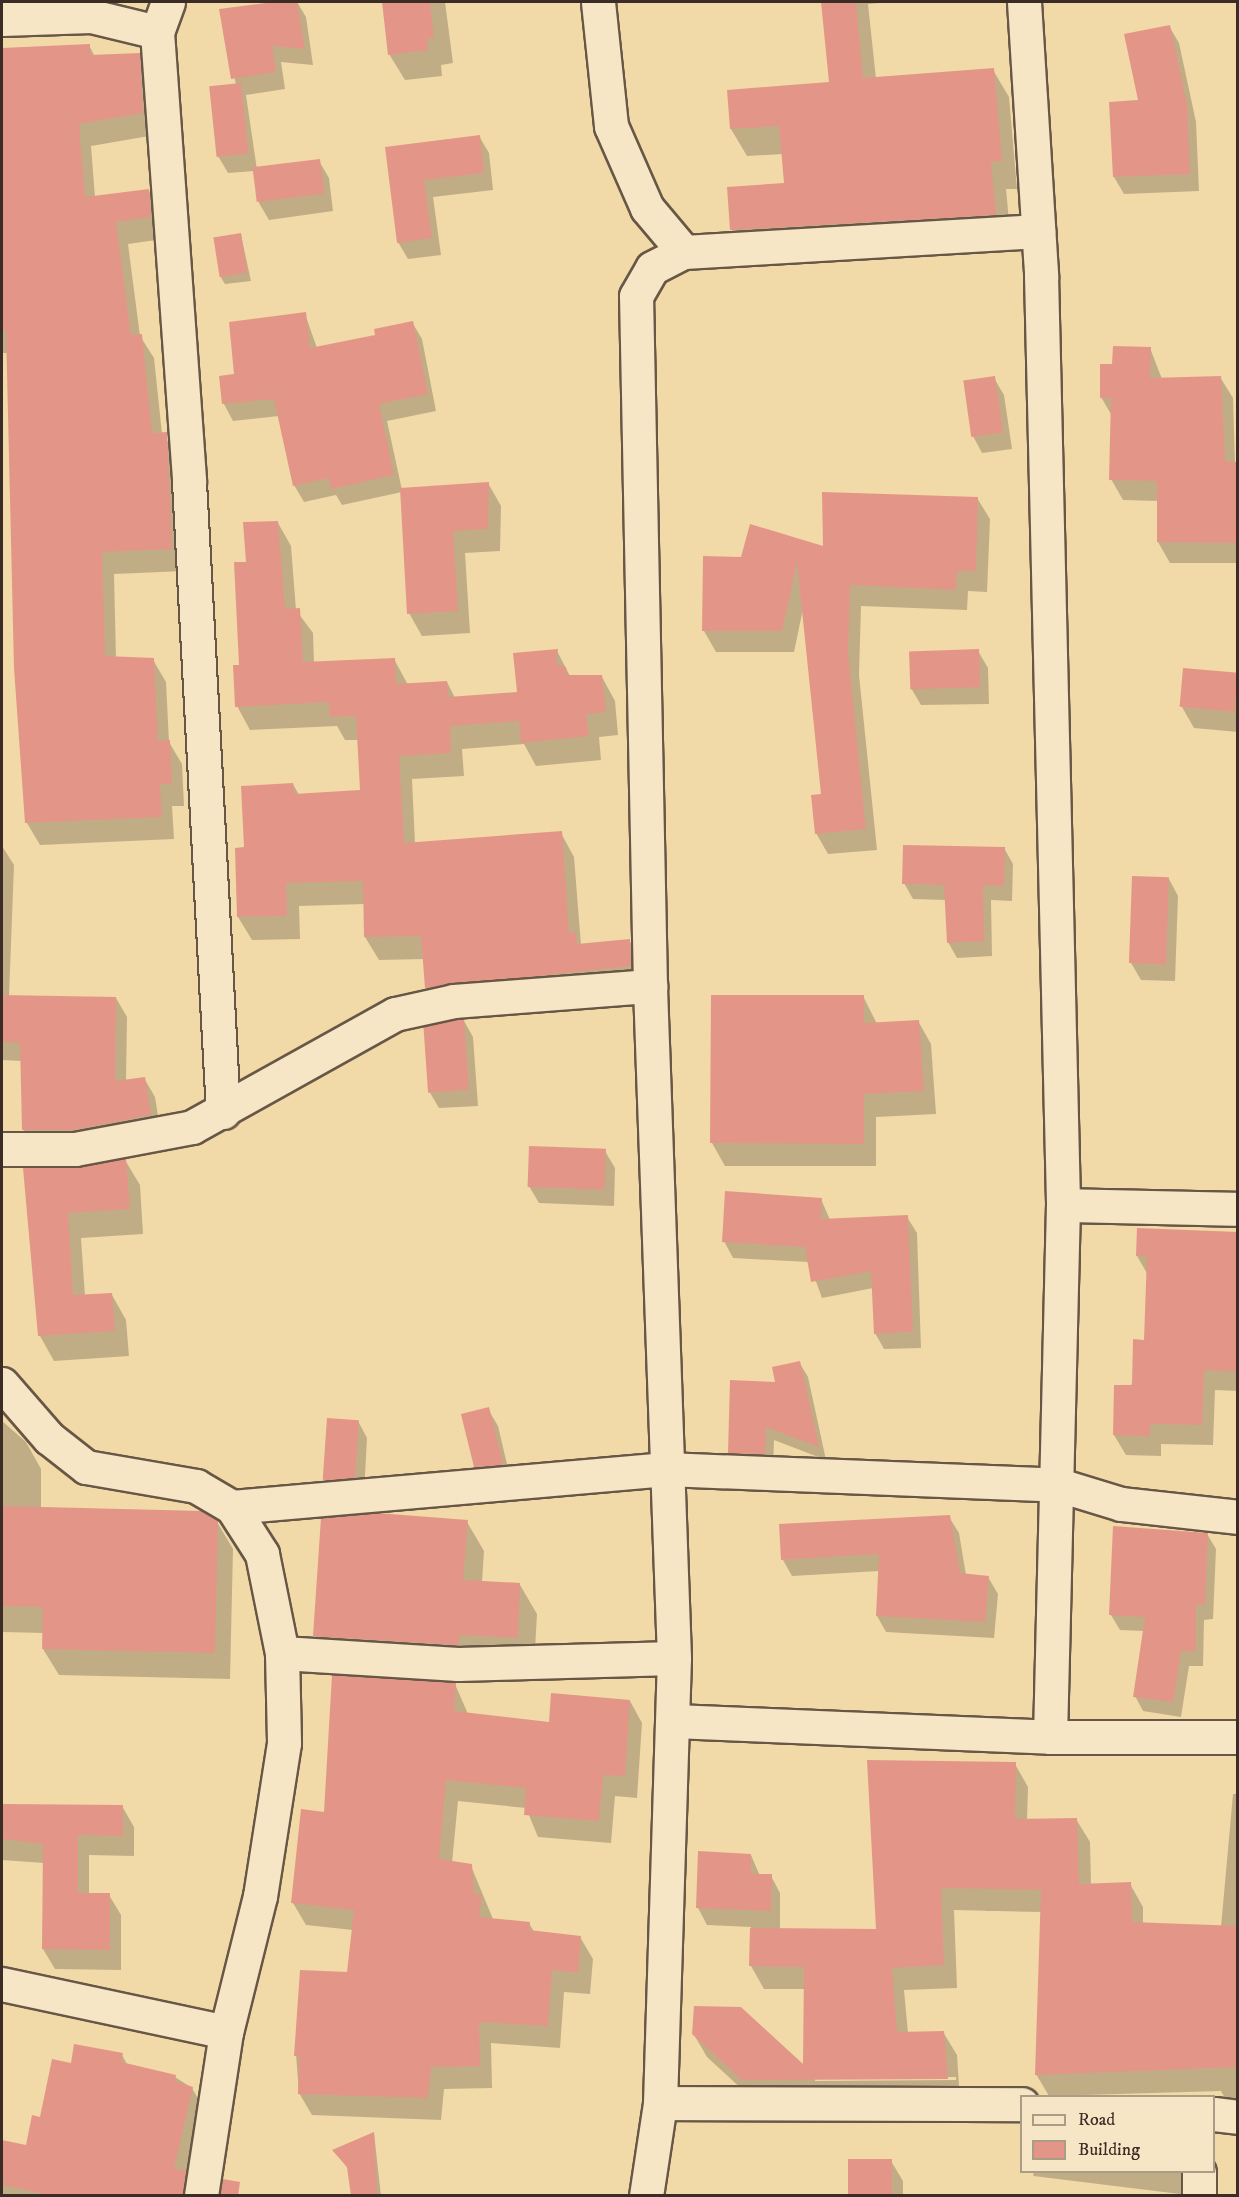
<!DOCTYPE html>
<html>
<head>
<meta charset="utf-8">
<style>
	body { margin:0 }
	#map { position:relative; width:1239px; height:2197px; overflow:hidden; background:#f1d9a8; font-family:"IM FELL DW Pica",serif }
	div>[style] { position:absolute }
	.shadow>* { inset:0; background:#0003; transform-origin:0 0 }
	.building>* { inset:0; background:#e39687; transform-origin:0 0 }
	.roads { filter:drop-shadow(2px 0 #685746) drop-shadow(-2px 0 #685746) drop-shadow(0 2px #685746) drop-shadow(0 -2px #685746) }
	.minor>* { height:33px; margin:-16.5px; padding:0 16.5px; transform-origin:16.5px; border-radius:16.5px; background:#f6e6c6 }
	span { translate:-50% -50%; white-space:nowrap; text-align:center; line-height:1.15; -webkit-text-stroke:6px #f6e6c6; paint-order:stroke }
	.frame { position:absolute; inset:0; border:3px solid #3b2c25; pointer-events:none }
	.legend { position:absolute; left:1020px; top:2095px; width:195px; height:78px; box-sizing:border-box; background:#f6e6c6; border:2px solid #ab9c86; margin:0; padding:8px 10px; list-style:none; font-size:18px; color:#3b2c25 }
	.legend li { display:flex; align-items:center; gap:12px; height:30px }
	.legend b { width:30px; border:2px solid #ab9c86 }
</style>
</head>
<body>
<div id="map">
	<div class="shadow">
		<i style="clip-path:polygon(297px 2px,306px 17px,313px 65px,281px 62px,285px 89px,246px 95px,257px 170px,319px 161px,329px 178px,333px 211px,269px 220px,259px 203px,254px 171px,228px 173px,218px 156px,236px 85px,221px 11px)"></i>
		<i style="clip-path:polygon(383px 2px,445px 2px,453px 63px,441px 65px,442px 76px,405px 80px,389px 54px)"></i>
		<i style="clip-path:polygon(822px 2px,892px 2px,868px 4px,876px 79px,993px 70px,1009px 97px,1017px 189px,1006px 189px,1011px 242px,748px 258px,732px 230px,729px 188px,785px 184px,783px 154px,747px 156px,731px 129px,830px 84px)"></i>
		<i style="clip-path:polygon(1169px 26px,1179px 43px,1196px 122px,1199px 191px,1124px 194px,1114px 177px)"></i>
		<i style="clip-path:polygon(89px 45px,95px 57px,139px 55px,152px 77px,155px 135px,91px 146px,95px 197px,149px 191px,161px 213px,163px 239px,128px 244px,140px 336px,154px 358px,162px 434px,179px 456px,184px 571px,114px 574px,116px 658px,153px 660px,166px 682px,169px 742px,182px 764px,184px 806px,172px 806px,174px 839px,40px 845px,27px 823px,16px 688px,8px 353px,2px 353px,2px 49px)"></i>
		<i style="clip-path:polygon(479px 136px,489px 153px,493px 190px,433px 197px,441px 255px,408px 259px,398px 242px,387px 148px)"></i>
		<i style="clip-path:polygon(241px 235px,251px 281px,225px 284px,220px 276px)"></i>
		<i style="clip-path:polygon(305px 314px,317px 348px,377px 337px,412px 322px,422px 339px,436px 411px,387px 421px,402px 490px,488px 483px,501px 506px,500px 551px,465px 553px,470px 633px,422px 636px,409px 613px,402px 492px,342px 505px,336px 495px,304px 502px,294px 485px,279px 416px,233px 421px,224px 404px,221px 377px,235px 376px)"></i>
		<i style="clip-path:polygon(1150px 348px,1162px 379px,1220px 377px,1233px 398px,1238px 563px,1170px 563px,1158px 542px,1159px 501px,1123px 500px,1111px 479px,1112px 416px,1101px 397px,1114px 366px)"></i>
		<i style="clip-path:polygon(994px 378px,1004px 395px,1012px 449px,982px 453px,973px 436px)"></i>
		<i style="clip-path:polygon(977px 498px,990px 519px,987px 592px,968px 591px,967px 610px,861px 606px,859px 675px,877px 850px,828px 854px,816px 833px,823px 795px,803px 609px,794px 652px,716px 652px,704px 631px,742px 559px,824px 548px)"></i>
		<i style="clip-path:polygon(278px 523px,291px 546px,296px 610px,313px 633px,314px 663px,394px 659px,408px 685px,447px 682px,455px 698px,518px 693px,557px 651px,570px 676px,602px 677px,615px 701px,618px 735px,599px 737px,601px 760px,536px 766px,524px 744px,462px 749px,464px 776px,412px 779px,415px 844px,561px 833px,574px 857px,581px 945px,629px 940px,643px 964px,644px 990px,440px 1011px,427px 988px,425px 959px,379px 960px,365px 937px,365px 904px,299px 906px,300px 939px,252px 940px,238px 917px,245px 849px,293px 784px,299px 795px,362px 791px,359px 740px,345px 740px,337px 726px,250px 730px,237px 706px,247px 563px)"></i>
		<i style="clip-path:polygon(978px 651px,988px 668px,989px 704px,921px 705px,911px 688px)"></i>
		<i style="clip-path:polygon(1238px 674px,1238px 732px,1194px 728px,1182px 707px)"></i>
		<i style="clip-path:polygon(2px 846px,14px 865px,9px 996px,116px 998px,127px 1017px,126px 1081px,144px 1078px,155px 1097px,161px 1134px,35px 1149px,24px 1130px,22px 1061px,2px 1060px)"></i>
		<i style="clip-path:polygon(1004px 848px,1013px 864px,1012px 901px,991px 900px,992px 956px,957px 958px,948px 942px,946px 900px,913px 899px,904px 883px)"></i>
		<i style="clip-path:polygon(1169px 879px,1178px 896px,1175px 981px,1141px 980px,1131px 963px)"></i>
		<i style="clip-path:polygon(712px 996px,863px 996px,877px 1024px,918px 1021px,931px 1044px,936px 1114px,876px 1117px,876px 1166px,725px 1166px,712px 1143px)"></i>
		<i style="clip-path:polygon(464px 1021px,473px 1037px,478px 1106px,439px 1108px,429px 1091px)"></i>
		<i style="clip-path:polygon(605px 1151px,615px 1168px,614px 1206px,539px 1203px,529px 1186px)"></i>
		<i style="clip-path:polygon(125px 1160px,140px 1185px,143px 1234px,81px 1238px,85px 1296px,112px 1295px,126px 1320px,129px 1356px,54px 1361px,40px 1336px,25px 1169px,75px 1169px)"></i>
		<i style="clip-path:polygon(821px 1199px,830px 1220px,907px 1217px,917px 1233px,921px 1348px,884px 1349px,875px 1333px,873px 1288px,822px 1298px,809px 1262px,733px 1258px,724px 1241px)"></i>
		<i style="clip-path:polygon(1138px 1229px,1238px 1233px,1238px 1391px,1215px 1390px,1213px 1445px,1161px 1444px,1161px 1456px,1126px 1455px,1114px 1435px,1146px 1342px,1148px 1275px,1137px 1256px)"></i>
		<i style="clip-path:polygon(799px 1362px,808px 1377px,826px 1460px,774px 1440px,773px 1468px,737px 1467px,729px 1452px)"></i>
		<i style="clip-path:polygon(488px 1409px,498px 1426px,511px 1481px,485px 1483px,475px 1466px)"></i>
		<i style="clip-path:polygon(2px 1421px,26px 1442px,41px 1469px,41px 1509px,217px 1522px,233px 1549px,230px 1679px,59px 1675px,43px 1649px,44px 1633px,2px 1632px)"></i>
		<i style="clip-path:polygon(358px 1421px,367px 1438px,364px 1494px,335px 1497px,325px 1480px)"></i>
		<i style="clip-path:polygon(949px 1517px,959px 1533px,966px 1575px,988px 1577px,998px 1594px,994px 1638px,886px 1632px,877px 1616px,879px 1571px,792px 1576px,783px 1560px)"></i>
		<i style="clip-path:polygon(467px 1522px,484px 1551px,482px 1582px,520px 1585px,537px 1614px,534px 1667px,332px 1665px,315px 1636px)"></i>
		<i style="clip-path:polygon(1207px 1534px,1216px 1549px,1213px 1619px,1204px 1620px,1203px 1666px,1189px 1666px,1181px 1717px,1143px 1711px,1135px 1696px,1144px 1631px,1120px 1630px,1111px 1615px)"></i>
		<i style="clip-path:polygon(455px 1684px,468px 1714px,550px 1724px,630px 1701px,642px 1723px,637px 1798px,615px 1796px,611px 1843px,538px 1837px,526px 1808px,458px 1801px,452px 1863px,471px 1866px,493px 1919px,529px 1923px,534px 1932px,580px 1937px,593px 1959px,590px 1994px,564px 1992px,560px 2048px,491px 2043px,492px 2088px,444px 2089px,441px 2120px,312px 2115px,299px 2093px,296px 2055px,348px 1973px,353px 1930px,306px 1925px,293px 1903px,325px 1814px)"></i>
		<i style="clip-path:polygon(evenodd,1015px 1764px,1028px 1787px,1027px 1820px,1076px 1819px,1090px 1842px,1091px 1885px,1130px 1884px,1143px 1907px,1143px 1924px,1221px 1927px,1233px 1794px,1238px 1794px,1238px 2105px,1229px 2105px,1221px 2091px,1049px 2096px,1036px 2074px,1042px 1912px,954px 1910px,957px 1988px,904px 1990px,908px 2033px,943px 2032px,957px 2055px,960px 2101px,757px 2103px,707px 2057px,693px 2033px,804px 2068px,805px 1989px,764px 1989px,751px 1966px,751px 1927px,707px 1925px,698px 1908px,700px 1853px,751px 1855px,760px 1876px,771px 1876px,780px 1893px,780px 1930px,878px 1931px,1015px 1764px,956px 2077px,956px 2080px,815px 2081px,815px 2078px,956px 2077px)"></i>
		<i style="clip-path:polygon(2px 1805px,122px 1806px,134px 1827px,134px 1856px,89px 1855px,89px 1894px,109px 1895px,121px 1915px,121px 1970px,55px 1969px,43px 1949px,44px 1863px,2px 1860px)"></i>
		<i style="clip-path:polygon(122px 2055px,128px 2066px,175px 2077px,192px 2088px,204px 2109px,197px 2196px,2px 2196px,2px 2142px,27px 2147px,72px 2065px)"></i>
		<i style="clip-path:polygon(374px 2133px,381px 2196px,352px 2196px,349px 2170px,334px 2150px)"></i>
		<i style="clip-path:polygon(891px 2161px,903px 2181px,903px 2196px,849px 2196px)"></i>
		<i style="left:1197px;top:2172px;width:24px;height:162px;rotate:97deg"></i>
	</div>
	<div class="building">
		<i style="clip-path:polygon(274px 2px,297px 2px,305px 49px,272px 46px,276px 72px,231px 79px,219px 9px)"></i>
		<i style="clip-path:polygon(382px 2px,430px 2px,434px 38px,427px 39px,428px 50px,388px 55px)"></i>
		<i style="clip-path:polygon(821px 2px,856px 2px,863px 78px,994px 68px,1002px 161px,991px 162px,996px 215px,730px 230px,727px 187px,784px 183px,779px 126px,730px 129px,727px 90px,829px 82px)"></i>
		<i style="clip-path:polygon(1170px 25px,1187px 104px,1190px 174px,1113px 177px,1109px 102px,1138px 100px,1124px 34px)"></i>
		<i style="clip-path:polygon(90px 44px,90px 55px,140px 53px,143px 113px,79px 124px,85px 197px,149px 189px,151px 217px,116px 222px,131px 335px,142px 334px,152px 433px,167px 432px,172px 549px,102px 552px,105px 656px,154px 658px,158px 741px,170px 740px,172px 784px,160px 784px,162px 817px,25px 823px,14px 668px,6px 330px,2px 330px,2px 48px)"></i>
		<i style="left:241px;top:83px;width:71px;height:32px;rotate:84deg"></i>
		<i style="clip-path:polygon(480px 135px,484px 173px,424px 180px,432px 238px,397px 243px,385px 147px)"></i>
		<i style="left:320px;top:159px;width:35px;height:68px;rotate:83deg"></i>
		<i style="left:241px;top:233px;width:40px;height:28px;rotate:81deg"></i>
		<i style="clip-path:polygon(306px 312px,310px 348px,375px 335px,374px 329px,413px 321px,428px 394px,379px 404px,394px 475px,331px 489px,329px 478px,293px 486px,274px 399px,222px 404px,219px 376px,234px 374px,229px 322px)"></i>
		<i style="clip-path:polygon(1113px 346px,1151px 347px,1150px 378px,1221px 376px,1225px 461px,1238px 462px,1238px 543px,1157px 542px,1157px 481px,1109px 480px,1111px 398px,1100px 398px,1100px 364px,1112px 364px)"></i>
		<i style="left:995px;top:376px;width:57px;height:32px;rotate:82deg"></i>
		<i style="clip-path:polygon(489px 482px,488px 529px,453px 531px,458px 611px,407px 614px,400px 488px)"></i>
		<i style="clip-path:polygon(822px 492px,978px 497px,976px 571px,957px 571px,956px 590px,850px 585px,848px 653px,866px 829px,815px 834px,811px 795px,821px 794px,797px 562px,782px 631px,702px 631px,703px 556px,741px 557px,750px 524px,823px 546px)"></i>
		<i style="clip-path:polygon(278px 521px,285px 609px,300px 608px,303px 662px,395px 658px,396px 684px,447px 681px,448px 697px,517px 692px,513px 653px,558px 649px,556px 664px,566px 667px,567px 675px,602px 675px,606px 712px,586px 714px,589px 736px,521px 743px,519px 721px,450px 726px,451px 753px,399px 756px,404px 843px,562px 831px,569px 933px,576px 932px,577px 944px,630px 939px,631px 966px,425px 988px,421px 936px,364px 937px,363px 881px,286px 883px,287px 916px,237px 917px,235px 848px,244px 847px,241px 786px,293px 783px,294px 794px,360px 790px,356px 716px,330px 717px,329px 702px,235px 707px,233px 665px,239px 665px,234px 562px,246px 562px,243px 522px)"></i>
		<i style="left:979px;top:649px;width:38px;height:70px;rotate:88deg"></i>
		<i style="left:1183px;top:668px;width:55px;height:39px;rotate:5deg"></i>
		<i style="clip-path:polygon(903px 845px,1005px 847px,1004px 886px,983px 885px,984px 941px,947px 943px,944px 885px,902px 884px)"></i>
		<i style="left:1132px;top:876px;width:37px;height:87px;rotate:2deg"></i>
		<i style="clip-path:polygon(2px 995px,116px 997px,115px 1081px,145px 1077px,151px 1115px,73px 1130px,22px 1130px,20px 1043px,2px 1042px)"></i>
		<i style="clip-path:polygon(711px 995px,864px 995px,864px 1023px,919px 1020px,924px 1091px,864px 1094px,864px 1144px,710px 1143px)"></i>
		<i style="left:464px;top:1019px;width:71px;height:41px;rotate:86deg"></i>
		<i style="left:529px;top:1146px;width:77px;height:41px;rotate:2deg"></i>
		<i style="clip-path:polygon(126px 1158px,130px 1209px,68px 1213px,73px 1295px,112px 1293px,115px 1331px,38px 1336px,23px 1168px,75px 1168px)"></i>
		<i style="clip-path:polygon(725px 1191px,822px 1198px,821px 1219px,908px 1215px,913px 1332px,874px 1334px,871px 1271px,811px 1282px,805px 1247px,722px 1242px)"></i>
		<i style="clip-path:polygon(1137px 1228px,1238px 1232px,1238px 1372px,1204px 1370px,1202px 1425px,1150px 1424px,1150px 1436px,1113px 1435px,1114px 1385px,1132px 1385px,1133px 1339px,1144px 1340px,1147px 1256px,1136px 1256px)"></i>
		<i style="clip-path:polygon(800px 1361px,819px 1447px,766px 1427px,765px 1454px,728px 1453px,730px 1380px,775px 1382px,772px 1367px)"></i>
		<i style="left:489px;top:1407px;width:59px;height:29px;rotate:76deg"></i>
		<i style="left:327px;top:1418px;width:32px;height:62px;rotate:4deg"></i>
		<i style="clip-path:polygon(2px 1506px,202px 1511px,218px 1521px,215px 1653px,42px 1649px,43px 1607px,2px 1606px)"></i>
		<i style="clip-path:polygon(377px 1513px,468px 1520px,463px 1580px,520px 1583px,518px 1638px,460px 1635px,458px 1645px,313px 1636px,321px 1518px)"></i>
		<i style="clip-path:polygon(950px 1515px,960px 1573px,989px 1576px,985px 1622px,876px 1616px,879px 1554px,781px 1560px,779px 1524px)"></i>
		<i style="clip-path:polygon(1113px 1526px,1208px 1533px,1205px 1604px,1196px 1605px,1196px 1651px,1181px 1651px,1173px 1702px,1133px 1697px,1145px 1617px,1109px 1615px)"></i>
		<i style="clip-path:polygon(332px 1675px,456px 1683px,454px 1711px,549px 1722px,551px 1693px,630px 1700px,625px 1776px,603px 1775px,599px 1821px,524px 1815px,526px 1788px,446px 1780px,439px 1859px,472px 1864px,474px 1894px,482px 1895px,479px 1917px,530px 1922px,529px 1930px,581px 1936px,578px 1973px,552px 1970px,548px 2026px,479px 2022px,480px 2066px,431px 2067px,428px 2098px,298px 2094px,299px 2056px,294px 2056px,300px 1970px,347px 1972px,354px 1910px,291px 1903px,301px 1809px,324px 1812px)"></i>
		<i style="clip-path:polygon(867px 1760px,1016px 1762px,1015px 1819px,1077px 1818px,1079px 1884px,1131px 1882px,1132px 1922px,1238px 1926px,1238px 2067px,1035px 2075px,1041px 1890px,941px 1888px,944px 1965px,892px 1968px,897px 2032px,944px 2031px,948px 2079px,742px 2080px,692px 2034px,694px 2006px,741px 2007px,803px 2064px,804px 1967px,749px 1966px,750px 1928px,876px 1929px)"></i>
		<i style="clip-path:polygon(2px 1804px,123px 1805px,123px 1836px,78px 1835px,78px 1893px,110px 1893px,110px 1950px,42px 1949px,43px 1844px,2px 1839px)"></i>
		<i style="clip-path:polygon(698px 1851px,751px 1854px,751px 1874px,772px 1874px,771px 1911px,696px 1908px)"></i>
		<i style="clip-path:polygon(74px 2044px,123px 2053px,121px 2062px,176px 2075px,175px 2081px,193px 2087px,174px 2168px,186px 2171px,183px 2196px,55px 2196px,2px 2185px,2px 2140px,26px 2145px,32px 2115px,40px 2117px,52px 2059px,71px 2063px)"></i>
		<i style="clip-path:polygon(374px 2132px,377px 2196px,351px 2196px,347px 2167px,332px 2150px)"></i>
		<i style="left:848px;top:2159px;width:44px;height:37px"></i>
		<i style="clip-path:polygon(223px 2179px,240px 2182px,238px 2196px,220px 2196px)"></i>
	</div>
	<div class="roads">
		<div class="minor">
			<i style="left:168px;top:2px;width:32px;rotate:110deg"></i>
			<i style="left:157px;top:32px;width:451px;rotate:85.9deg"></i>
			<i style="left:189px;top:482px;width:631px;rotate:86.91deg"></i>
			<i style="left:598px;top:2px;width:125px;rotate:84deg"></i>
			<i style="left:611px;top:126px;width:90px;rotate:66.3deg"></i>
			<i style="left:647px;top:208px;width:57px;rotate:49.9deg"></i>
			<i style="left:1024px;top:2px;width:274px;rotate:86.4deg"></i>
			<i style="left:1041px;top:275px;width:930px;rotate:88.64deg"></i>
			<i style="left:1063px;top:1205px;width:532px;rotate:91.4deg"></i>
			<i style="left:2px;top:19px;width:89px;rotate:-1.9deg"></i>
			<i style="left:91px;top:16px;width:68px;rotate:13.6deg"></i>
			<i style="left:2px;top:1149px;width:73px"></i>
			<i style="left:75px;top:1149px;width:119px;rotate:-10.6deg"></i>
			<i style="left:192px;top:1127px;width:232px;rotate:-29.1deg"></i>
			<i style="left:395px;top:1014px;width:60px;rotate:-12.4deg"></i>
			<i style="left:454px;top:1001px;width:197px;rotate:-4.4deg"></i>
			<i style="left:1063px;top:1205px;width:175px;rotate:1.3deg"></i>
			<i style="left:2px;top:1384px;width:72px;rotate:49deg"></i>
			<i style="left:49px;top:1438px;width:47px;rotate:38.1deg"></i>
			<i style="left:86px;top:1467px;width:112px;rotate:9.8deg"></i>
			<i style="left:196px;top:1486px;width:42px;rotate:30.3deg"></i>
			<i style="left:232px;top:1507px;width:56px;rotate:57.4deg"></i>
			<i style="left:262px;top:1554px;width:101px;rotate:78.6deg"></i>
			<i style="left:282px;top:1653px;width:90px;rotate:88.7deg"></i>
			<i style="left:284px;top:1743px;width:155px;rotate:98.9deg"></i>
			<i style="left:260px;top:1896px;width:140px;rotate:104deg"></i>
			<i style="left:226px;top:2032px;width:166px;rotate:98.7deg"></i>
			<i style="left:232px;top:1507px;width:436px;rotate:-5deg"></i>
			<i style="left:666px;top:1469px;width:393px;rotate:2.3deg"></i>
			<i style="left:1059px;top:1485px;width:65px;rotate:17deg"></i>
			<i style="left:1121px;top:1504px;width:118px;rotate:6.3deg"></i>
			<i style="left:282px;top:1653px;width:176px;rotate:3.6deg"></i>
			<i style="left:458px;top:1664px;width:216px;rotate:-1.6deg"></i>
			<i style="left:674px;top:1721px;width:376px;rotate:2.4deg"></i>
			<i style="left:1050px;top:1737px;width:188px"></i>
			<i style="left:2px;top:1984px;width:229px;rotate:12.1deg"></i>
			<i style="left:660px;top:2103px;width:362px;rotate:0.2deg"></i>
			<i style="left:1214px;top:2114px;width:24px;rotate:7deg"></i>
			<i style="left:1199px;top:2172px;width:24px;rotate:90deg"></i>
			<i style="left:646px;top:2196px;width:94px;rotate:-81.4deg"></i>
			<i style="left:660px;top:2103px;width:445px;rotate:-88.2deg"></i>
			<i style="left:674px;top:1658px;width:672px;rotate:-92.05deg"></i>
			<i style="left:650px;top:986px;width:690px;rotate:-91.16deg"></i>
			<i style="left:636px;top:296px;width:32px;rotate:-60deg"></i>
			<i style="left:652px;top:268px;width:36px;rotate:-27deg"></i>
			<i style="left:684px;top:252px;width:355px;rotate:-3.4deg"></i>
		</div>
	</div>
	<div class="frame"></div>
	<ul class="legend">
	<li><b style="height:8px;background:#f6e6c6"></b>Road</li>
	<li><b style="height:16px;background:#e39687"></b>Building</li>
	</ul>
</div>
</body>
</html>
